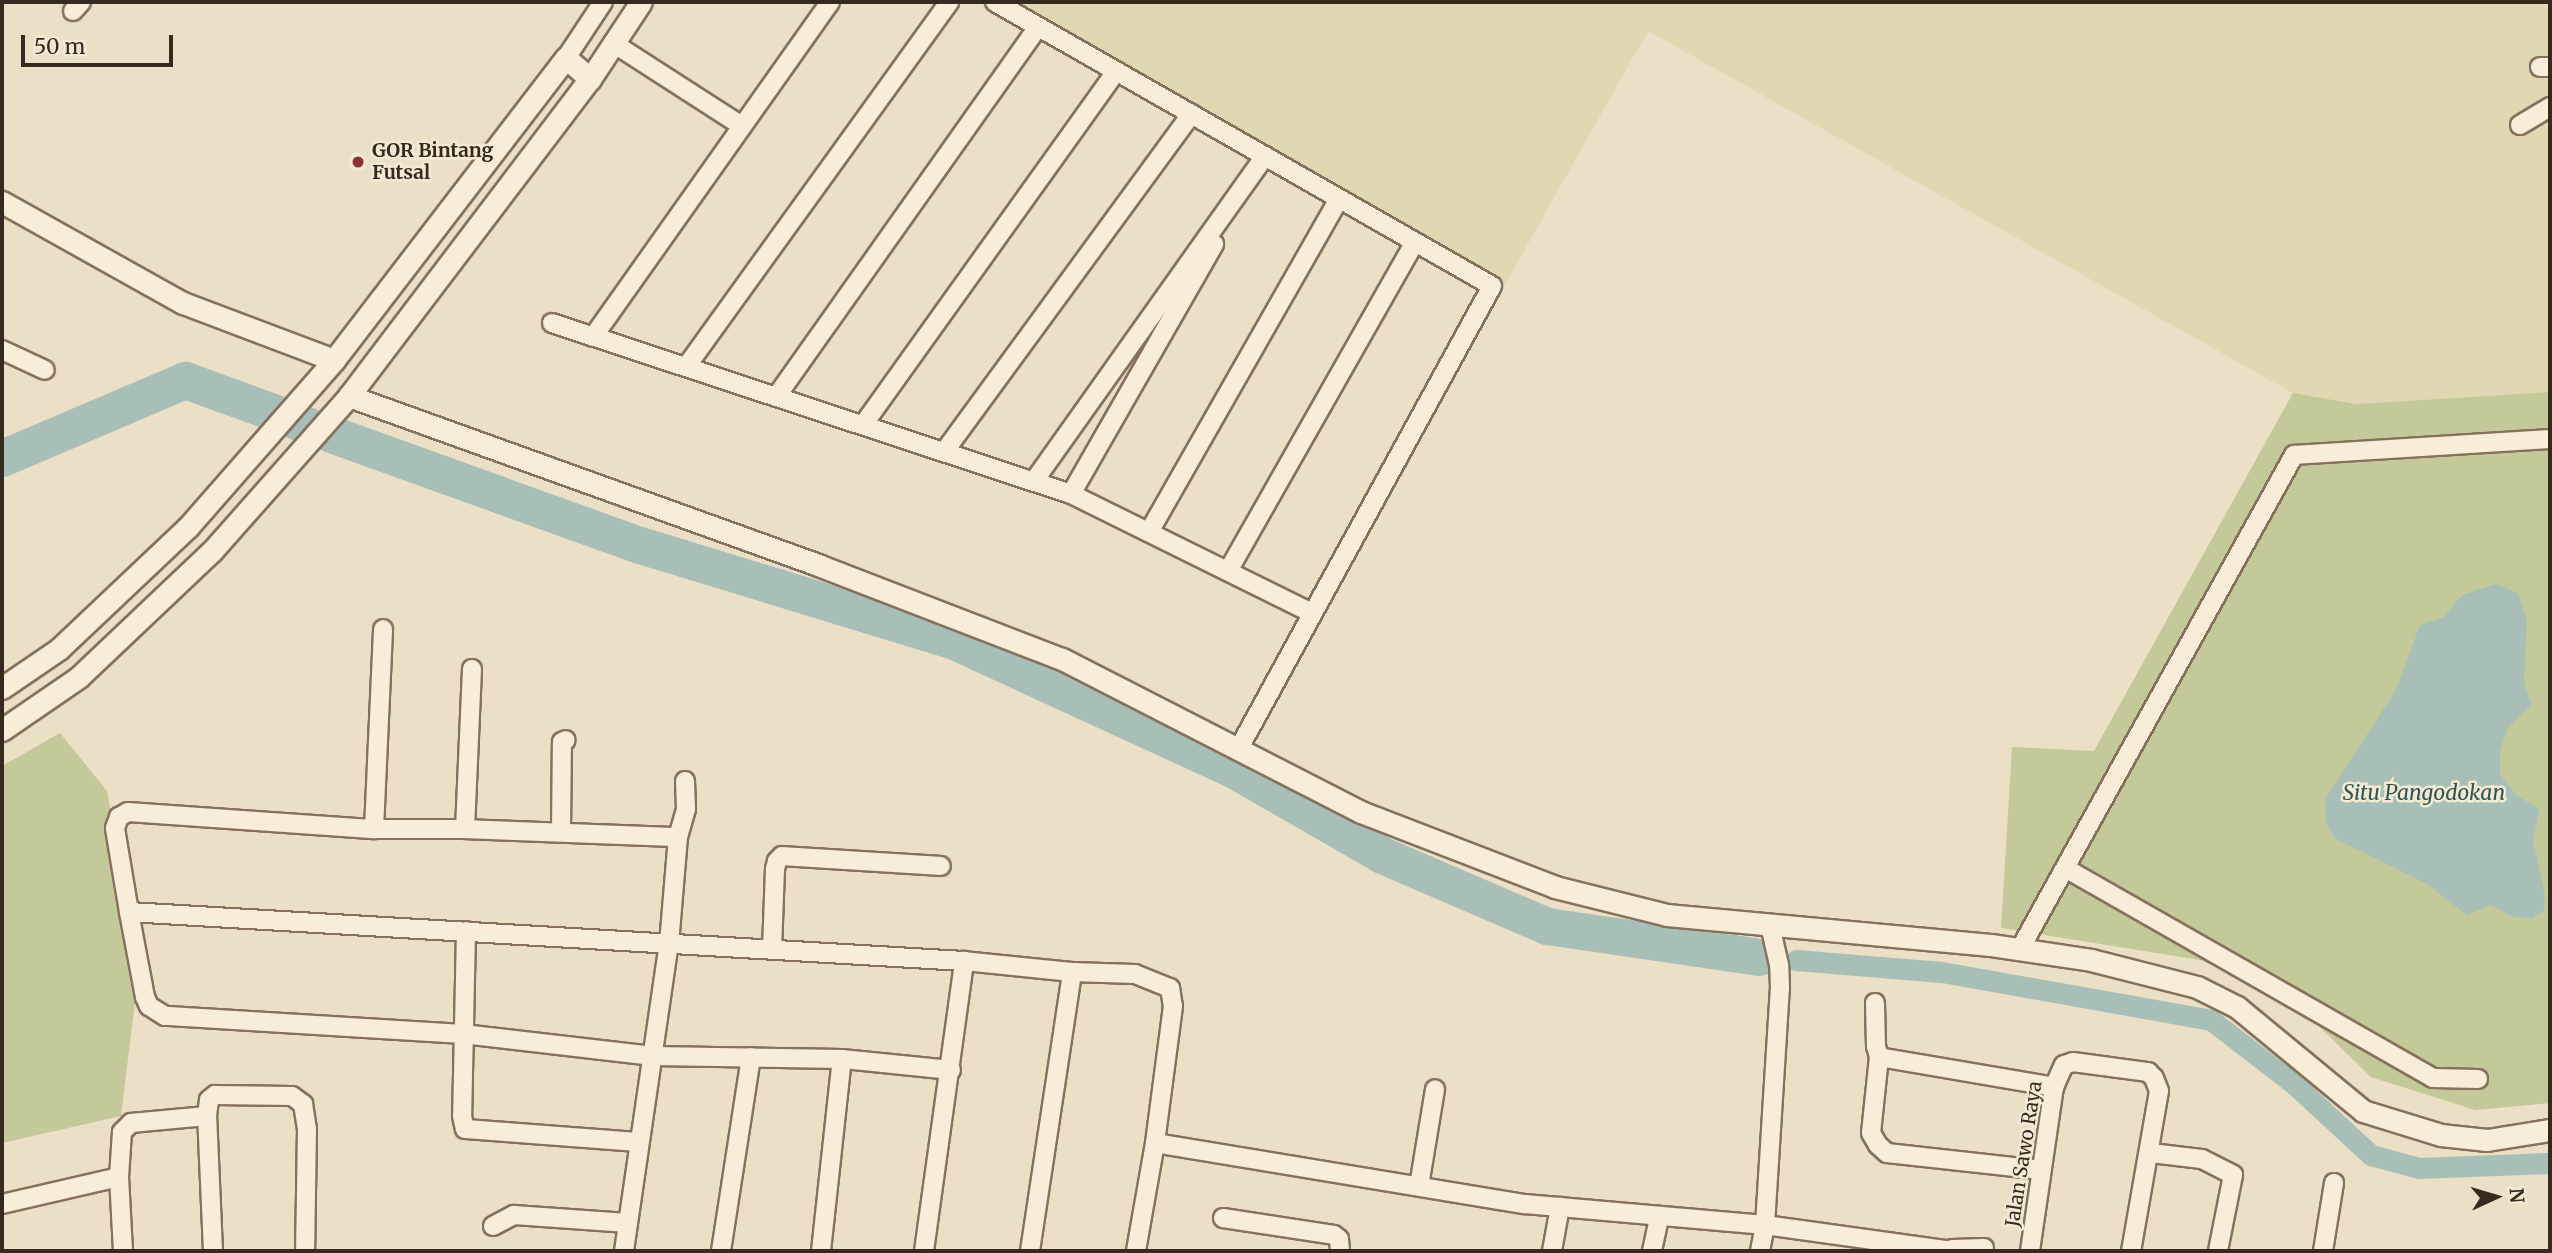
<!DOCTYPE html>
<html>
<head>
<meta charset="utf-8">
<style>
	body { margin:0 }
	#map { position:relative; width:2552px; height:1253px; overflow:hidden; background:#ebdfc5; font-family:Merriweather,serif }
	div>[style] { position:absolute }
	.farmland>* { inset:0; background:#e0d8b3 }
	.green>* { inset:0; background:#c4c99a }
	.water>* { inset:0; background:#a7bfb7 }
	.canal>* { height:21px; margin:-10.5px; padding:0 10.5px; transform-origin:10.5px; border-radius:10.5px; background:#a7bfb7 }
	.river>* { height:37px; margin:-18.5px; padding:0 18.5px; transform-origin:18.5px; border-radius:18.5px; background:#a7bfb7 }
	.roads { filter:drop-shadow(2px 0 #85715c) drop-shadow(-2px 0 #85715c) drop-shadow(0 2px #85715c) drop-shadow(0 -2px #85715c) }
	.minor>* { height:18px; margin:-9px; padding:0 9px; transform-origin:9px; border-radius:9px; background:#f7edd8 }
	.tertiary>* { height:21px; margin:-10.5px; padding:0 10.5px; transform-origin:10.5px; border-radius:10.5px; background:#f7edd8 }
	.dots>* { width:19px; height:19px; translate:-50% -50%; box-sizing:border-box; border:4px solid #f3ead4; border-radius:50% }
	span { translate:-50% -50%; white-space:nowrap; text-align:center; line-height:1.15; -webkit-text-stroke:5px #f3ead4; paint-order:stroke }
	.poi-label { font-size:19px; color:#362a1f; font-weight:700 }
	.left { translate:0 -50%; text-align:left }
	.street-label { font-size:19px; color:#362a1f }
	.water-label { font-size:21px; color:#305552; font-style:italic }
	.frame { position:absolute; inset:0; border:4px solid #362a1f; pointer-events:none }
	.north { position:absolute; left:2461px; top:1162px; width:70px; height:70px; -webkit-text-stroke:5px #f3ead4; paint-order:stroke; rotate:86deg; font-size:19px; font-weight:700; line-height:28px; text-align:center; color:#362a1f }
	.north::after { content:''; display:block; margin:auto; width:24px; height:32px; background:#362a1f; clip-path:polygon(50% 0,100% 100%,50% 72%,0 100%) }
	.scale { position:absolute; left:21px; top:35px; width:152px; height:32px; box-sizing:border-box; border:4px solid #362a1f; border-top:0; padding-left:9px; font-size:21px; line-height:24px; white-space:nowrap; color:#362a1f; -webkit-text-stroke:5px #f3ead4; paint-order:stroke }
</style>
</head>
<body>
<div id="map">
	<div class="farmland">
		<i style="clip-path:polygon(1018px 2px,2550px 2px,2550px 392px,2357px 404px,2293px 393px,1648px 31px,1503px 288px)"></i>
	</div>
	<div class="green">
		<i style="clip-path:polygon(2550px 392px,2550px 1103px,2475px 1110px,2371px 1077px,2288px 996px,2200px 960px,2001px 928px,2012px 747px,2094px 751px,2293px 393px,2357px 404px)"></i>
		<i style="clip-path:polygon(60px 733px,107px 791px,139px 969px,121px 1116px,2px 1143px,2px 766px)"></i>
	</div>
	<div class="water">
		<i style="clip-path:polygon(2496px 584px,2518px 593px,2527px 620px,2524px 683px,2532px 705px,2508px 728px,2500px 750px,2500px 774px,2516px 795px,2539px 809px,2533px 841px,2545px 894px,2544px 910px,2532px 919px,2511px 916px,2491px 905px,2467px 915px,2427px 884px,2334px 838px,2326px 822px,2325px 799px,2396px 690px,2420px 625px,2444px 617px,2462px 595px)"></i>
	</div>
	<div class="canal">
		<i style="left:1796px;top:960px;width:146px;rotate:4.7deg"></i>
		<i style="left:1942px;top:972px;width:273px;rotate:10.1deg"></i>
		<i style="left:2211px;top:1020px;width:105px;rotate:37.6deg"></i>
		<i style="left:2294px;top:1084px;width:105px;rotate:42.7deg"></i>
		<i style="left:2371px;top:1155px;width:50px;rotate:15.2deg"></i>
		<i style="left:2419px;top:1168px;width:131px;rotate:-2.2deg"></i>
	</div>
	<div class="river">
		<i style="left:296px;top:421px;width:12px;rotate:20deg"></i>
		<i style="left:331px;top:434px;width:328px;rotate:19.8deg"></i>
		<i style="left:640px;top:545px;width:328px;rotate:17deg"></i>
		<i style="left:954px;top:641px;width:311px;rotate:24.7deg"></i>
		<i style="left:1236px;top:771px;width:168px;rotate:29.9deg"></i>
		<i style="left:1382px;top:855px;width:180px;rotate:23.3deg"></i>
		<i style="left:1547px;top:926px;width:214px;rotate:8.3deg"></i>
		<i style="left:2px;top:458px;width:199px;rotate:-23.1deg"></i>
		<i style="left:185px;top:380px;width:94px;rotate:20deg"></i>
	</div>
	<div class="roads">
		<div class="minor">
			<i style="left:995px;top:2px;width:572px;rotate:29.74deg"></i>
			<i style="left:1492px;top:286px;width:529px;rotate:118.7deg"></i>
			<i style="left:73px;top:11px;width:12px;rotate:-48deg"></i>
			<i style="left:613px;top:43px;width:151px;rotate:32.8deg"></i>
			<i style="left:566px;top:58px;width:67px;rotate:-56.5deg"></i>
			<i style="left:2540px;top:67px;width:10px"></i>
			<i style="left:2520px;top:125px;width:35px;rotate:-31deg"></i>
			<i style="left:552px;top:323px;width:546px;rotate:18.24deg"></i>
			<i style="left:1071px;top:494px;width:269px;rotate:26.3deg"></i>
			<i style="left:593px;top:337px;width:410px;rotate:-54.7deg"></i>
			<i style="left:2px;top:350px;width:47px;rotate:24.9deg"></i>
			<i style="left:686px;top:367px;width:450px;rotate:-54.2deg"></i>
			<i style="left:776px;top:397px;width:453px;rotate:-54.7deg"></i>
			<i style="left:863px;top:425px;width:435px;rotate:-54.4deg"></i>
			<i style="left:944px;top:452px;width:419px;rotate:-53.8deg"></i>
			<i style="left:1034px;top:481px;width:399px;rotate:-54.6deg"></i>
			<i style="left:1071px;top:494px;width:288px;rotate:-60.2deg"></i>
			<i style="left:1149px;top:532px;width:383px;rotate:-60.3deg"></i>
			<i style="left:1228px;top:571px;width:378px;rotate:-60.4deg"></i>
			<i style="left:472px;top:669px;width:160px;rotate:92.5deg"></i>
			<i style="left:465px;top:829px;width:213px;rotate:2.2deg"></i>
			<i style="left:374px;top:829px;width:200px;rotate:-87.4deg"></i>
			<i style="left:561px;top:831px;width:89px;rotate:-89.4deg"></i>
			<i style="left:562px;top:742px;width:4px;rotate:-27deg"></i>
			<i style="left:2065px;top:868px;width:424px;rotate:29.7deg"></i>
			<i style="left:2433px;top:1078px;width:45px;rotate:1.3deg"></i>
			<i style="left:129px;top:912px;width:85px;rotate:-99.5deg"></i>
			<i style="left:115px;top:828px;width:12px;rotate:-70deg"></i>
			<i style="left:119px;top:817px;width:10px;rotate:-29deg"></i>
			<i style="left:128px;top:812px;width:247px;rotate:4deg"></i>
			<i style="left:374px;top:829px;width:91px"></i>
			<i style="left:466px;top:931px;width:185px;rotate:91.2deg"></i>
			<i style="left:462px;top:1116px;width:13px;rotate:77deg"></i>
			<i style="left:465px;top:1129px;width:174px;rotate:4.3deg"></i>
			<i style="left:2020px;top:949px;width:565px;rotate:-60.98deg"></i>
			<i style="left:2294px;top:455px;width:256px;rotate:-3.6deg"></i>
			<i style="left:772px;top:950px;width:81px;rotate:-87.9deg"></i>
			<i style="left:775px;top:869px;width:8px;rotate:-76deg"></i>
			<i style="left:777px;top:861px;width:7px;rotate:-45deg"></i>
			<i style="left:782px;top:856px;width:159px;rotate:3.6deg"></i>
			<i style="left:1875px;top:1003px;width:43px;rotate:88.7deg"></i>
			<i style="left:1876px;top:1046px;width:11px;rotate:75deg"></i>
			<i style="left:1879px;top:1057px;width:178px;rotate:9.7deg"></i>
			<i style="left:1879px;top:1057px;width:76px;rotate:96deg"></i>
			<i style="left:1871px;top:1133px;width:14px;rotate:60deg"></i>
			<i style="left:1878px;top:1145px;width:12px;rotate:42deg"></i>
			<i style="left:1887px;top:1153px;width:154px;rotate:6.3deg"></i>
			<i style="left:951px;top:1070px;width:110px;rotate:-174.2deg"></i>
			<i style="left:842px;top:1059px;width:189px;rotate:-179.1deg"></i>
			<i style="left:653px;top:1056px;width:191px;rotate:-173.4deg"></i>
			<i style="left:463px;top:1034px;width:299px;rotate:-176.5deg"></i>
			<i style="left:165px;top:1016px;width:19px;rotate:-148deg"></i>
			<i style="left:149px;top:1006px;width:10px;rotate:-114deg"></i>
			<i style="left:145px;top:997px;width:86px;rotate:-100.7deg"></i>
			<i style="left:129px;top:912px;width:836px;rotate:3.36deg"></i>
			<i style="left:964px;top:961px;width:109px;rotate:5.8deg"></i>
			<i style="left:1155px;top:1143px;width:375px;rotate:9.4deg"></i>
			<i style="left:1525px;top:1204px;width:241px;rotate:5deg"></i>
			<i style="left:1765px;top:1225px;width:189px;rotate:7.9deg"></i>
			<i style="left:2151px;top:1153px;width:51px;rotate:6.7deg"></i>
			<i style="left:2202px;top:1159px;width:35px;rotate:27deg"></i>
			<i style="left:2233px;top:1175px;width:77px;rotate:101.2deg"></i>
			<i style="left:1419px;top:1186px;width:98px;rotate:-80.6deg"></i>
			<i style="left:2px;top:1204px;width:120px;rotate:-13deg"></i>
			<i style="left:1223px;top:1218px;width:112px;rotate:8.7deg"></i>
			<i style="left:1334px;top:1235px;width:6px;rotate:39deg"></i>
			<i style="left:1339px;top:1239px;width:12px;rotate:85deg"></i>
			<i style="left:493px;top:1226px;width:24px;rotate:-28deg"></i>
			<i style="left:514px;top:1215px;width:114px;rotate:4deg"></i>
			<i style="left:1952px;top:1249px;width:32px;rotate:-2deg"></i>
			<i style="left:123px;top:1251px;width:74px;rotate:-93.1deg"></i>
			<i style="left:119px;top:1177px;width:45px;rotate:-86.2deg"></i>
			<i style="left:122px;top:1132px;width:13px;rotate:-45deg"></i>
			<i style="left:131px;top:1123px;width:76px;rotate:-5.3deg"></i>
			<i style="left:213px;top:1251px;width:135px;rotate:-92.5deg"></i>
			<i style="left:207px;top:1116px;width:16px;rotate:-83deg"></i>
			<i style="left:209px;top:1100px;width:8px;rotate:-40deg"></i>
			<i style="left:215px;top:1095px;width:77px;rotate:0.7deg"></i>
			<i style="left:292px;top:1096px;width:14px;rotate:36deg"></i>
			<i style="left:303px;top:1104px;width:25px;rotate:81deg"></i>
			<i style="left:307px;top:1129px;width:122px;rotate:90.9deg"></i>
			<i style="left:624px;top:1251px;width:310px;rotate:-81.7deg"></i>
			<i style="left:669px;top:944px;width:107px;rotate:-85.2deg"></i>
			<i style="left:678px;top:837px;width:29px;rotate:-74deg"></i>
			<i style="left:686px;top:809px;width:28px;rotate:-92deg"></i>
			<i style="left:721px;top:1251px;width:196px;rotate:-81.2deg"></i>
			<i style="left:821px;top:1251px;width:193px;rotate:-83.8deg"></i>
			<i style="left:924px;top:1251px;width:293px;rotate:-82.1deg"></i>
			<i style="left:1030px;top:1251px;width:282px;rotate:-81.4deg"></i>
			<i style="left:1072px;top:972px;width:63px;rotate:1.8deg"></i>
			<i style="left:1135px;top:974px;width:38px;rotate:22deg"></i>
			<i style="left:1170px;top:988px;width:18px;rotate:81deg"></i>
			<i style="left:1173px;top:1006px;width:138px;rotate:97.5deg"></i>
			<i style="left:1155px;top:1143px;width:110px;rotate:100deg"></i>
			<i style="left:1552px;top:1251px;width:45px;rotate:-79.7deg"></i>
			<i style="left:1652px;top:1251px;width:35px;rotate:-78deg"></i>
			<i style="left:1760px;top:1251px;width:26px;rotate:-79deg"></i>
			<i style="left:1765px;top:1225px;width:237px;rotate:-86.4deg"></i>
			<i style="left:1780px;top:988px;width:23px;rotate:-92deg"></i>
			<i style="left:1779px;top:965px;width:41px;rotate:-102.7deg"></i>
			<i style="left:2030px;top:1251px;width:166px;rotate:-81.7deg"></i>
			<i style="left:2054px;top:1087px;width:24px;rotate:-66deg"></i>
			<i style="left:2064px;top:1065px;width:9px;rotate:-18deg"></i>
			<i style="left:2073px;top:1062px;width:76px;rotate:7.6deg"></i>
			<i style="left:2148px;top:1072px;width:8px;rotate:45deg"></i>
			<i style="left:2154px;top:1078px;width:14px;rotate:69deg"></i>
			<i style="left:2159px;top:1091px;width:162px;rotate:99.9deg"></i>
			<i style="left:2323px;top:1251px;width:69px;rotate:-80.8deg"></i>
		</div>
		<div class="tertiary">
			<i style="left:2px;top:202px;width:207px;rotate:29.2deg"></i>
			<i style="left:183px;top:303px;width:161px;rotate:20.7deg"></i>
			<i style="left:349px;top:396px;width:499px;rotate:19.8deg"></i>
			<i style="left:818px;top:565px;width:261px;rotate:21.1deg"></i>
			<i style="left:1062px;top:659px;width:336px;rotate:27.1deg"></i>
			<i style="left:1361px;top:812px;width:208px;rotate:21.1deg"></i>
			<i style="left:1555px;top:887px;width:115px;rotate:14deg"></i>
			<i style="left:1667px;top:915px;width:325px;rotate:5.3deg"></i>
			<i style="left:1991px;top:945px;width:101px;rotate:8.5deg"></i>
			<i style="left:2091px;top:960px;width:109px;rotate:14.3deg"></i>
			<i style="left:2197px;top:987px;width:45px;rotate:26.6deg"></i>
			<i style="left:2237px;top:1007px;width:163px;rotate:39.5deg"></i>
			<i style="left:2363px;top:1111px;width:82px;rotate:17.1deg"></i>
			<i style="left:2441px;top:1135px;width:46px;rotate:6.2deg"></i>
			<i style="left:2487px;top:1140px;width:64px;rotate:-9deg"></i>
			<i style="left:2px;top:688px;width:69px;rotate:-34.4deg"></i>
			<i style="left:59px;top:649px;width:178px;rotate:-43.4deg"></i>
			<i style="left:188px;top:527px;width:222px;rotate:-48.8deg"></i>
			<i style="left:334px;top:360px;width:381px;rotate:-52.5deg"></i>
			<i style="left:566px;top:58px;width:32px;rotate:41deg"></i>
			<i style="left:2px;top:730px;width:93px;rotate:-34.5deg"></i>
			<i style="left:79px;top:677px;width:183px;rotate:-43.5deg"></i>
			<i style="left:212px;top:551px;width:207px;rotate:-48.5deg"></i>
			<i style="left:349px;top:396px;width:398px;rotate:-52.8deg"></i>
			<i style="left:590px;top:79px;width:92px;rotate:-56.5deg"></i>
		</div>
	</div>
	<div class="dots">
		<i style="left:358px;top:162px;background:#903033"></i>
	</div>
	<div class="poi-label">
		<span class="left" style="left:372px;top:162px">GOR Bintang<br>Futsal</span>
	</div>
	<div class="street-label">
		<span style="left:2024px;top:1154px;rotate:-81deg">Jalan Sawo Raya</span>
	</div>
	<div class="water-label">
		<span style="left:2424px;top:793px">Situ Pangodokan</span>
	</div>
	<div class="frame"></div>
	<div class="north">N</div>
	<div class="scale">50 m</div>
</div>
</body>
</html>
